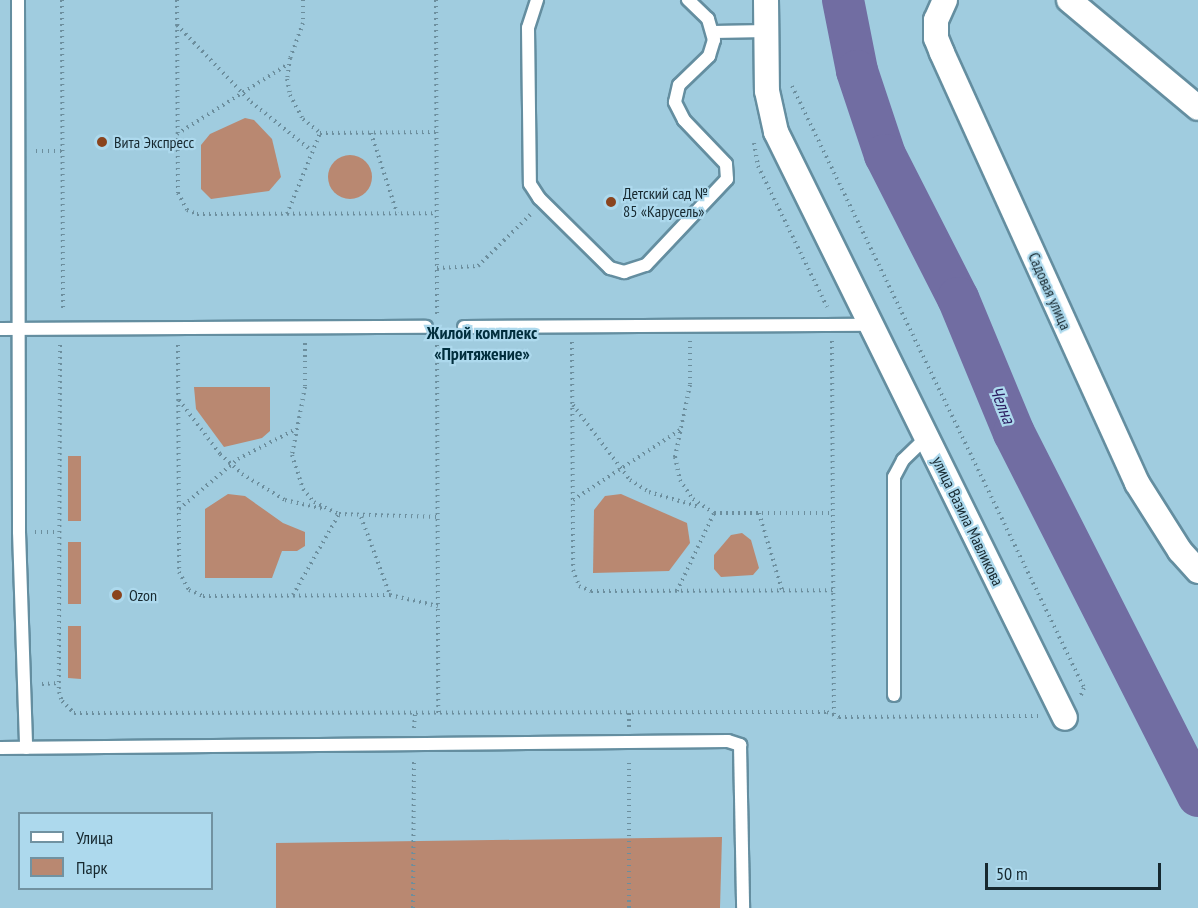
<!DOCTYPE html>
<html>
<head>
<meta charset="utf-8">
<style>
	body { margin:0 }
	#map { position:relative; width:1198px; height:908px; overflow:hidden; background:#a0ccdf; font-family:"PT Sans Narrow",sans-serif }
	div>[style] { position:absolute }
	.green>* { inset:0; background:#b98871 }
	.round { border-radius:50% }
	.river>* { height:42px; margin:-21px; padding:0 21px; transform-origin:21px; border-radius:21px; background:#716da2 }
	.path>* { height:4px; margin-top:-2px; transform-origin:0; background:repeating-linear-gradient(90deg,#6c8e9d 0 1.5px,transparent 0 6px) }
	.roads { filter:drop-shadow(2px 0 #648ea0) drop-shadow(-2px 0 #648ea0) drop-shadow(0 2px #648ea0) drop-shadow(0 -2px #648ea0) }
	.service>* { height:12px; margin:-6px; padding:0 6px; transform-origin:6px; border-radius:6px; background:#fff }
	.minor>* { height:24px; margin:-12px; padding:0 12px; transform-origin:12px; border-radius:12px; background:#fff }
	.dots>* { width:16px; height:16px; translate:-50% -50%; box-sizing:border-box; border:3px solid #add9ed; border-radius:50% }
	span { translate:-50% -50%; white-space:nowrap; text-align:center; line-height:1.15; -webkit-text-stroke:4.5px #add9ed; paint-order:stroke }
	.poi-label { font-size:16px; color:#16282f }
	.left { translate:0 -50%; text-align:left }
	.street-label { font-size:16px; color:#16282f }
	.neighbourhood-label { font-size:18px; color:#012e3d; font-weight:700 }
	.water-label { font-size:18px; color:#2b1d60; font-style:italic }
	.legend { position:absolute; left:18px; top:812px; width:195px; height:78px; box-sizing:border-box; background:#add9ed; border:2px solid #7192a1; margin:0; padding:8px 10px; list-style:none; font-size:18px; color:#16282f }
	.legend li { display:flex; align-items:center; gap:12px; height:30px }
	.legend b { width:30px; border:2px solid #7192a1 }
	.scale { position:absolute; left:985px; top:863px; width:176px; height:27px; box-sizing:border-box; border:3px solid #16282f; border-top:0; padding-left:8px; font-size:18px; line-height:21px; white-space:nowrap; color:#16282f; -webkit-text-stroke:4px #add9ed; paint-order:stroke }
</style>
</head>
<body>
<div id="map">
	<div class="green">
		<i style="clip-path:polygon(245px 118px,254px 120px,272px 139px,281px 177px,269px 191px,211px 199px,201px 189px,201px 145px,210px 134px)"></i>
		<i class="round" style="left:328px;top:155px;width:44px;height:44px"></i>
		<i style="clip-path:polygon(194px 387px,270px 387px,270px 431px,262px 438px,224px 447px,196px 409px)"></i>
		<i style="clip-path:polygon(68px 456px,81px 456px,81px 521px,68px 521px)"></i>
		<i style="clip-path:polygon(228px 494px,245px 496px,283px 523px,305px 532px,305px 546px,297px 551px,282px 551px,272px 578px,205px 578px,205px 509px)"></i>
		<i style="clip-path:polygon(621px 494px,687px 523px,690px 543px,669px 571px,593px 573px,594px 510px,605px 496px)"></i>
		<i style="clip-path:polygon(742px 533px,751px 540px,759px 568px,753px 575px,721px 577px,714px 569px,714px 555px,731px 535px)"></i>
		<i style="clip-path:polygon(68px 542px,81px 542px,81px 604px,68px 604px)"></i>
		<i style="clip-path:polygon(68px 626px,81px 626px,81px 679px,68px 678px)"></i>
		<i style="clip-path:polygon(722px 837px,720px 908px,276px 908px,276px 843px)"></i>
	</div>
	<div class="river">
		<i style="left:843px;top:0;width:72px;rotate:78.8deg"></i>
		<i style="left:857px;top:71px;width:89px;rotate:71.6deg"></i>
		<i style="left:885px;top:155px;width:161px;rotate:63deg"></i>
		<i style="left:958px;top:298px;width:146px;rotate:67.5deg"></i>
		<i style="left:1014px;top:433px;width:407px;rotate:63.1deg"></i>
	</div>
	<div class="path">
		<i style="left:62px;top:0;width:311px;rotate:89.8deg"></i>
		<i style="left:177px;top:0;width:193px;rotate:89.7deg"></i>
		<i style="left:178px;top:193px;width:19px;rotate:62deg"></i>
		<i style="left:187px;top:210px;width:11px;rotate:22deg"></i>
		<i style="left:197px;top:214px;width:240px;rotate:-0.2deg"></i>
		<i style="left:303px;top:0;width:23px;rotate:90deg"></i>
		<i style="left:303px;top:23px;width:37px;rotate:110deg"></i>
		<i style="left:290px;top:58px;width:21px;rotate:98deg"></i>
		<i style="left:287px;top:79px;width:16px;rotate:79deg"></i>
		<i style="left:290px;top:95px;width:27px;rotate:62deg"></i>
		<i style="left:303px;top:119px;width:22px;rotate:39deg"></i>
		<i style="left:320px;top:133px;width:117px;rotate:-0.5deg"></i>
		<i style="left:436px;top:0;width:314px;rotate:89.8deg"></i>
		<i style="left:177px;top:25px;width:107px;rotate:46.1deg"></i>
		<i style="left:251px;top:102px;width:78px;rotate:38.8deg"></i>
		<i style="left:792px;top:86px;width:669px;rotate:64.12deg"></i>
		<i style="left:1084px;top:688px;width:10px;rotate:114deg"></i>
		<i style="left:371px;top:133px;width:84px;rotate:72deg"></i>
		<i style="left:177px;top:134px;width:131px;rotate:-32.2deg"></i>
		<i style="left:754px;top:143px;width:23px;rotate:80deg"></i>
		<i style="left:758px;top:166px;width:157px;rotate:63.9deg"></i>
		<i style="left:36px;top:151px;width:26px"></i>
		<i style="left:287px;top:214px;width:87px;rotate:-67.8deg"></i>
		<i style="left:437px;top:268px;width:41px;rotate:-2.8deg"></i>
		<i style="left:478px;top:266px;width:76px;rotate:-44.5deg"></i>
		<i style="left:437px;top:339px;width:375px;rotate:89.8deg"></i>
		<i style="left:690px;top:341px;width:44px;rotate:90deg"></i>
		<i style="left:690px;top:385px;width:74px;rotate:101.8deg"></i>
		<i style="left:675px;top:457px;width:24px;rotate:78deg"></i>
		<i style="left:680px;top:480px;width:23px;rotate:56deg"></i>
		<i style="left:693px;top:499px;width:25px;rotate:34deg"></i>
		<i style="left:714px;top:513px;width:119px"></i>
		<i style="left:832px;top:341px;width:374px;rotate:89.7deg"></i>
		<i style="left:572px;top:342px;width:228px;rotate:89.7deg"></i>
		<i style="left:573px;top:570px;width:17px;rotate:69deg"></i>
		<i style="left:579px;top:586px;width:13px;rotate:23deg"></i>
		<i style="left:591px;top:591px;width:242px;rotate:-0.2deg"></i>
		<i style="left:305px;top:343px;width:44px;rotate:90deg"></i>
		<i style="left:305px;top:387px;width:69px;rotate:100.8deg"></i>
		<i style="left:292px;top:455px;width:36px;rotate:72deg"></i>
		<i style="left:303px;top:489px;width:17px;rotate:50deg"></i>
		<i style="left:314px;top:502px;width:28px;rotate:26deg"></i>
		<i style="left:339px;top:514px;width:99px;rotate:1.7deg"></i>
		<i style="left:60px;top:345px;width:347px;rotate:90.2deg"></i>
		<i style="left:59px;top:692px;width:9px;rotate:72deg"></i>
		<i style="left:62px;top:701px;width:17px;rotate:45deg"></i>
		<i style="left:74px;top:713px;width:753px;rotate:-0.08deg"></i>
		<i style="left:827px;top:712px;width:13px;rotate:23deg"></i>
		<i style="left:839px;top:717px;width:199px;rotate:-0.3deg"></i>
		<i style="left:178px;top:345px;width:227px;rotate:89.7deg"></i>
		<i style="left:179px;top:572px;width:21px;rotate:61deg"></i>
		<i style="left:189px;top:590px;width:15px;rotate:23deg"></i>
		<i style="left:203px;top:596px;width:187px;rotate:-0.3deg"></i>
		<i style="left:390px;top:595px;width:49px;rotate:12.9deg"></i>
		<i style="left:179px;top:400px;width:68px;rotate:52.8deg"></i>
		<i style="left:220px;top:454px;width:30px;rotate:42deg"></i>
		<i style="left:242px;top:474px;width:50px;rotate:31.2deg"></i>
		<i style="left:285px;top:500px;width:39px;rotate:13deg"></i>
		<i style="left:573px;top:405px;width:94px;rotate:52.8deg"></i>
		<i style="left:630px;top:480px;width:22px;rotate:32deg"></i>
		<i style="left:649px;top:492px;width:53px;rotate:16.4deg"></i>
		<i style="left:573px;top:500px;width:128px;rotate:-33.2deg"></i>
		<i style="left:179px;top:509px;width:77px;rotate:-40.3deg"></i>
		<i style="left:238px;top:459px;width:65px;rotate:-27.3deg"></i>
		<i style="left:759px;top:513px;width:80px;rotate:73.4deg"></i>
		<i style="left:361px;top:517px;width:83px;rotate:69.6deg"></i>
		<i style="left:35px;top:532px;width:23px"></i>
		<i style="left:677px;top:591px;width:86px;rotate:-64.6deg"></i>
		<i style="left:293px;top:595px;width:93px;rotate:-60.4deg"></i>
		<i style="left:42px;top:684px;width:17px;rotate:-3deg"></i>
		<i style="left:629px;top:727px;width:14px;rotate:-90deg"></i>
		<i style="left:414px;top:728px;width:14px;rotate:-86deg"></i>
		<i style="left:413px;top:908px;width:148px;rotate:-89.6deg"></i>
		<i style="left:629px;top:908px;width:149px;rotate:-90deg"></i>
	</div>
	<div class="roads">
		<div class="service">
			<i style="left:18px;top:0;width:532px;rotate:89.89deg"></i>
			<i style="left:19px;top:532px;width:216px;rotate:88.1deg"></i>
			<i style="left:537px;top:0;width:29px;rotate:108deg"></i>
			<i style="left:528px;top:28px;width:156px;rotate:89.3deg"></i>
			<i style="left:530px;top:184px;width:17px;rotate:57deg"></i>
			<i style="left:539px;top:198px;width:100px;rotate:44.6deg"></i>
			<i style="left:610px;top:268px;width:15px;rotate:16deg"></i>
			<i style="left:624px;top:272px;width:23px;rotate:-18deg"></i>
			<i style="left:646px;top:265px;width:118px;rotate:-46.7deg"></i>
			<i style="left:727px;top:179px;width:15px;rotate:-94deg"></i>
			<i style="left:726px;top:164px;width:61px;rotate:-133.7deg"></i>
			<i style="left:684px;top:120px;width:20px;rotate:-117deg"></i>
			<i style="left:675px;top:102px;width:17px;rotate:-77deg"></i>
			<i style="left:679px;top:85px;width:42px;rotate:-44deg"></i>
			<i style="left:709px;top:56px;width:17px;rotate:-73deg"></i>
			<i style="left:714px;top:40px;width:22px;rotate:-106deg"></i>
			<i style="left:708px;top:19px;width:28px;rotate:-136deg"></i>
			<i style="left:713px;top:32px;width:54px;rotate:-1.1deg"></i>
			<i style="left:464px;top:327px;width:406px;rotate:-0.3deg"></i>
			<i style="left:0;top:329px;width:426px;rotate:-0.3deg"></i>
			<i style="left:894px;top:695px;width:218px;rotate:-90deg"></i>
			<i style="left:894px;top:477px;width:19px;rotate:-62deg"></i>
			<i style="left:903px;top:460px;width:32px;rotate:-44deg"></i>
			<i style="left:0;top:748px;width:728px;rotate:-0.55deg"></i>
			<i style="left:728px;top:741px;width:13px;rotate:18deg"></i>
			<i style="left:740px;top:745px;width:163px;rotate:88.9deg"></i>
		</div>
		<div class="minor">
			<i style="left:766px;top:0;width:91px;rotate:89.4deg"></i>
			<i style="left:767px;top:91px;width:42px;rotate:77.6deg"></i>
			<i style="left:776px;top:132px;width:653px;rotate:63.75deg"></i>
			<i style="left:945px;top:0;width:22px;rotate:114deg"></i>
			<i style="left:936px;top:20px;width:18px;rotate:90deg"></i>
			<i style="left:936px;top:38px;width:16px;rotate:68deg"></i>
			<i style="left:942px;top:53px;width:472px;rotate:65.6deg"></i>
			<i style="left:1137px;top:483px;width:80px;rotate:57.7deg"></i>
			<i style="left:1180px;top:551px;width:27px;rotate:48deg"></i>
			<i style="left:1069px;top:0;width:168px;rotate:39.9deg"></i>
		</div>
	</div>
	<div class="dots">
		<i style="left:102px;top:142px;background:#8a441e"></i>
		<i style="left:611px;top:202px;background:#8a441e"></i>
		<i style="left:117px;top:595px;background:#8a441e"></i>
	</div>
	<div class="poi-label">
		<span class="left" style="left:114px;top:142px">Вита Экспресс</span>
		<span class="left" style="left:623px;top:202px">Детский сад №<br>85 «Карусель»</span>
		<span class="left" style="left:129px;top:595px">Ozon</span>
	</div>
	<div class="street-label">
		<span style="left:1050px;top:291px;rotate:66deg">Садовая улица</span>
		<span style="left:968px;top:521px;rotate:64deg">улица Вазила Мавликова</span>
	</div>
	<div class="neighbourhood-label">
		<span style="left:482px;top:344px">Жилой комплекс<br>«Притяжение»</span>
	</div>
	<div class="water-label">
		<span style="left:1002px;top:405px;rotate:68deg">Челна</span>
	</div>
	<ul class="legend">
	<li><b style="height:8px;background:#fff"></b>Улица</li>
	<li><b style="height:16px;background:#b98871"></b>Парк</li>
	</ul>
	<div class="scale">50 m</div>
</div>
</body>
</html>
